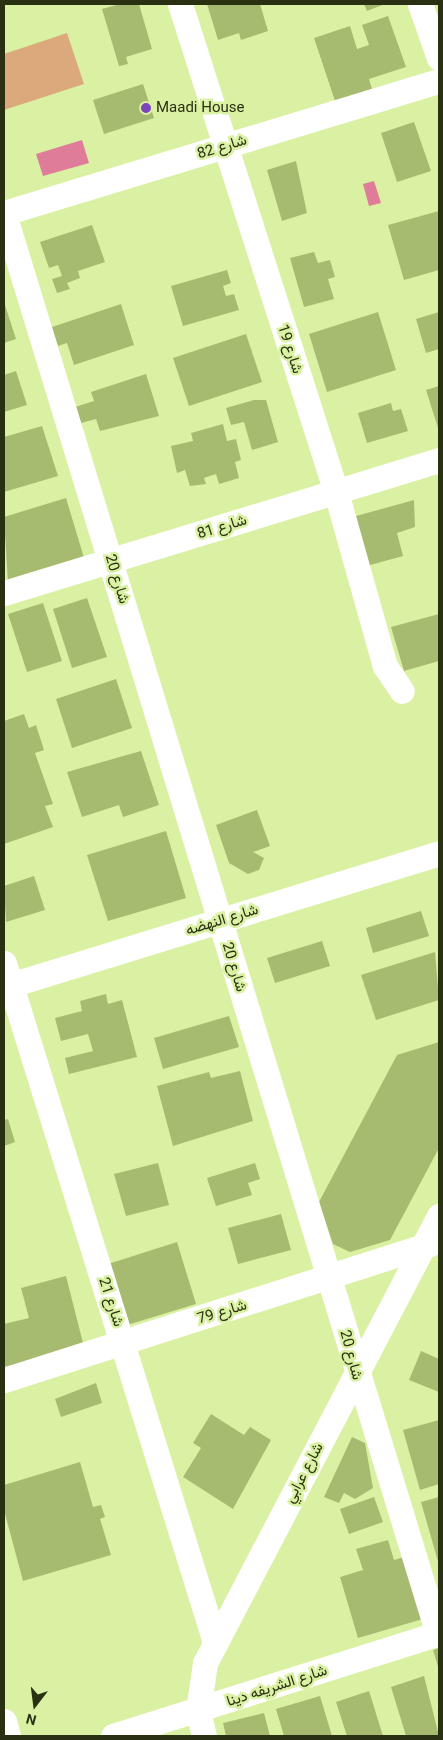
<!DOCTYPE html>
<html>
<head>
<meta charset="utf-8">
<style>
	body { margin:0 }
	#map { position:relative; width:443px; height:1740px; overflow:hidden; background:#daf1a3; font-family:Roboto,Vazirmatn,sans-serif }
	div>[style] { position:absolute }
	.green>* { inset:0; background:#dca97c }
	.water>* { inset:0; background:#df7c9a }
	.building>* { inset:0; background:#a6bb6f }
	.minor>* { height:25px; margin:-12.5px; padding:0 12.5px; transform-origin:12.5px; border-radius:12.5px; background:#fff }
	.dots>* { width:14px; height:14px; translate:-50% -50%; box-sizing:border-box; border:2px solid #daf1a3; border-radius:50% }
	span { translate:-50% -50%; white-space:nowrap; text-align:center; line-height:1.15; -webkit-text-stroke:5px #daf1a3; paint-order:stroke }
	.poi-label { font-size:15px; color:#293112 }
	.left { translate:0 -50%; text-align:left }
	.street-label { font-size:15px; color:#293112 }
	.frame { position:absolute; inset:0; border:5px solid #293112; pointer-events:none }
	.north { position:absolute; left:10px; top:1680px; width:50px; height:50px; -webkit-text-stroke:4px #daf1a3; paint-order:stroke; rotate:195deg; font-size:14px; font-weight:700; line-height:20px; text-align:center; color:#293112 }
	.north::after { content:''; display:block; margin:auto; width:18px; height:22px; background:#293112; clip-path:polygon(50% 0,100% 100%,50% 72%,0 100%) }
</style>
</head>
<body>
<div id="map">
	<div class="green">
		<i style="clip-path:polygon(67px 33px,84px 84px,4px 110px,4px 54px)"></i>
	</div>
	<div class="water">
		<i style="clip-path:polygon(82px 140px,89px 163px,43px 176px,36px 154px)"></i>
		<i style="clip-path:polygon(374px 181px,381px 203px,369px 206px,363px 184px)"></i>
	</div>
	<div class="building">
		<i style="clip-path:polygon(120px 4px,139px 4px,152px 49px,126px 57px,128px 64px,119px 66px,102px 9px)"></i>
		<i style="clip-path:polygon(207px 4px,260px 4px,268px 31px,241px 40px,239px 33px,218px 40px)"></i>
		<i style="clip-path:polygon(364px 4px,385px 4px,367px 11px)"></i>
		<i style="clip-path:polygon(388px 16px,406px 67px,369px 79px,372px 89px,335px 101px,314px 38px,350px 26px,357px 49px,369px 45px,362px 25px)"></i>
		<i style="clip-path:polygon(143px 84px,154px 118px,104px 134px,93px 100px)"></i>
		<i style="clip-path:polygon(414px 122px,431px 171px,397px 182px,381px 133px)"></i>
		<i style="clip-path:polygon(296px 161px,307px 213px,282px 221px,267px 170px)"></i>
		<i style="clip-path:polygon(439px 211px,439px 270px,404px 280px,388px 225px)"></i>
		<i style="clip-path:polygon(92px 225px,105px 262px,78px 271px,80px 278px,67px 283px,70px 289px,57px 293px,52px 279px,62px 276px,58px 265px,49px 268px,40px 242px)"></i>
		<i style="clip-path:polygon(314px 252px,318px 263px,330px 260px,335px 277px,328px 279px,334px 299px,304px 307px,290px 258px)"></i>
		<i style="clip-path:polygon(227px 270px,231px 283px,223px 286px,226px 296px,234px 294px,239px 310px,183px 326px,171px 286px)"></i>
		<i style="clip-path:polygon(4px 302px,16px 339px,4px 343px)"></i>
		<i style="clip-path:polygon(121px 304px,134px 345px,74px 365px,67px 343px,58px 346px,52px 327px)"></i>
		<i style="clip-path:polygon(378px 312px,396px 370px,327px 392px,309px 334px)"></i>
		<i style="clip-path:polygon(439px 312px,439px 349px,426px 353px,416px 319px)"></i>
		<i style="clip-path:polygon(246px 334px,262px 382px,189px 406px,173px 358px)"></i>
		<i style="clip-path:polygon(16px 371px,27px 405px,4px 412px,4px 375px)"></i>
		<i style="clip-path:polygon(146px 374px,159px 416px,100px 431px,96px 419px,81px 423px,75px 407px,94px 401px,91px 392px)"></i>
		<i style="clip-path:polygon(439px 386px,439px 431px,426px 390px)"></i>
		<i style="clip-path:polygon(254px 400px,266px 400px,278px 442px,252px 450px,244px 422px,231px 425px,226px 408px)"></i>
		<i style="clip-path:polygon(391px 403px,393px 411px,401px 409px,408px 431px,367px 443px,358px 413px)"></i>
		<i style="clip-path:polygon(223px 424px,227px 441px,236px 439px,241px 460px,235px 462px,239px 478px,219px 484px,216px 474px,204px 478px,206px 484px,190px 486px,185px 470px,177px 473px,171px 446px,193px 441px,191px 433px)"></i>
		<i style="clip-path:polygon(42px 426px,58px 476px,4px 492px,4px 437px)"></i>
		<i style="clip-path:polygon(66px 498px,85px 561px,8px 584px,4px 517px)"></i>
		<i style="clip-path:polygon(414px 500px,415px 527px,397px 533px,403px 556px,363px 567px,349px 518px)"></i>
		<i style="clip-path:polygon(87px 598px,107px 657px,72px 668px,53px 609px)"></i>
		<i style="clip-path:polygon(43px 603px,62px 661px,27px 672px,8px 614px)"></i>
		<i style="clip-path:polygon(439px 614px,439px 661px,404px 671px,391px 627px)"></i>
		<i style="clip-path:polygon(116px 679px,132px 728px,72px 748px,56px 699px)"></i>
		<i style="clip-path:polygon(24px 714px,29px 728px,36px 725px,44px 750px,35px 753px,53px 804px,45px 806px,53px 827px,4px 844px,4px 721px)"></i>
		<i style="clip-path:polygon(141px 751px,159px 805px,123px 817px,119px 805px,82px 817px,67px 772px)"></i>
		<i style="clip-path:polygon(257px 810px,270px 846px,253px 852px,264px 858px,259px 870px,248px 874px,229px 863px,216px 825px)"></i>
		<i style="clip-path:polygon(166px 831px,186px 898px,108px 921px,87px 855px)"></i>
		<i style="clip-path:polygon(34px 876px,45px 910px,6px 922px,4px 886px)"></i>
		<i style="clip-path:polygon(421px 911px,429px 936px,373px 953px,366px 928px)"></i>
		<i style="clip-path:polygon(322px 941px,330px 966px,275px 983px,267px 958px)"></i>
		<i style="clip-path:polygon(435px 952px,439px 1000px,376px 1020px,361px 975px)"></i>
		<i style="clip-path:polygon(106px 994px,108px 1004px,122px 1000px,137px 1057px,69px 1074px,65px 1058px,93px 1051px,88px 1034px,61px 1041px,55px 1018px,82px 1011px,80px 1001px)"></i>
		<i style="clip-path:polygon(229px 1016px,239px 1047px,163px 1069px,154px 1038px)"></i>
		<i style="clip-path:polygon(439px 1042px,439px 1148px,390px 1240px,350px 1252px,333px 1244px,319px 1202px,397px 1055px)"></i>
		<i style="clip-path:polygon(240px 1071px,253px 1121px,173px 1146px,157px 1086px,209px 1072px,211px 1078px)"></i>
		<i style="clip-path:polygon(8px 1119px,15px 1142px,4px 1146px,4px 1120px)"></i>
		<i style="clip-path:polygon(158px 1163px,169px 1205px,126px 1216px,114px 1174px)"></i>
		<i style="clip-path:polygon(255px 1163px,260px 1179px,248px 1183px,252px 1195px,216px 1206px,207px 1178px)"></i>
		<i style="clip-path:polygon(281px 1214px,291px 1250px,238px 1264px,228px 1228px)"></i>
		<i style="clip-path:polygon(177px 1242px,196px 1304px,124px 1326px,105px 1265px)"></i>
		<i style="clip-path:polygon(66px 1276px,84px 1347px,4px 1367px,4px 1324px,29px 1318px,21px 1288px)"></i>
		<i style="clip-path:polygon(421px 1351px,439px 1359px,439px 1392px,409px 1380px)"></i>
		<i style="clip-path:polygon(96px 1383px,102px 1403px,61px 1417px,55px 1399px)"></i>
		<i style="clip-path:polygon(211px 1414px,244px 1435px,250px 1427px,271px 1440px,233px 1509px,183px 1477px,201px 1448px,193px 1443px)"></i>
		<i style="clip-path:polygon(439px 1420px,439px 1484px,420px 1490px,403px 1430px)"></i>
		<i style="clip-path:polygon(352px 1437px,365px 1443px,373px 1488px,355px 1499px,344px 1493px,339px 1503px,324px 1497px)"></i>
		<i style="clip-path:polygon(80px 1462px,93px 1507px,101px 1505px,105px 1517px,100px 1519px,111px 1555px,23px 1581px,4px 1510px,4px 1485px)"></i>
		<i style="clip-path:polygon(374px 1497px,383px 1522px,349px 1534px,340px 1509px)"></i>
		<i style="clip-path:polygon(439px 1497px,439px 1565px,421px 1502px)"></i>
		<i style="clip-path:polygon(388px 1540px,394px 1560px,404px 1557px,423px 1619px,358px 1638px,340px 1577px,363px 1570px,356px 1549px)"></i>
		<i style="clip-path:polygon(439px 1648px,439px 1670px,433px 1650px)"></i>
		<i style="clip-path:polygon(424px 1676px,439px 1736px,406px 1736px,391px 1687px)"></i>
		<i style="clip-path:polygon(369px 1691px,383px 1736px,347px 1736px,336px 1702px)"></i>
		<i style="clip-path:polygon(320px 1696px,332px 1736px,284px 1736px,276px 1709px)"></i>
		<i style="clip-path:polygon(264px 1713px,270px 1736px,226px 1736px,223px 1723px)"></i>
	</div>
	<div class="minor">
		<i style="left:180px;top:4px;width:512px;rotate:72.27deg"></i>
		<i style="left:336px;top:492px;width:181px;rotate:74.3deg"></i>
		<i style="left:385px;top:666px;width:30px;rotate:56deg"></i>
		<i style="left:420px;top:4px;width:57px;rotate:70.6deg"></i>
		<i style="left:4px;top:213px;width:455px;rotate:-16.9deg"></i>
		<i style="left:4px;top:214px;width:1485px;rotate:73.01deg"></i>
		<i style="left:4px;top:593px;width:455px;rotate:-17deg"></i>
		<i style="left:4px;top:963px;width:711px;rotate:72.74deg"></i>
		<i style="left:4px;top:987px;width:455px;rotate:-17.1deg"></i>
		<i style="left:4px;top:1380px;width:447px;rotate:-17.7deg"></i>
		<i style="left:4px;top:1721px;width:16px;rotate:75deg"></i>
		<i style="left:113px;top:1736px;width:342px;rotate:-17.5deg"></i>
		<i style="left:204px;top:1736px;width:26px;rotate:-103deg"></i>
		<i style="left:198px;top:1711px;width:49px;rotate:-81.7deg"></i>
		<i style="left:205px;top:1663px;width:505px;rotate:-62.37deg"></i>
	</div>
	<div class="dots">
		<i style="left:146px;top:108px;background:#7b44ba"></i>
	</div>
	<div class="poi-label">
		<span class="left" style="left:156px;top:108px">Maadi House</span>
	</div>
	<div class="street-label">
		<span style="left:222px;top:147px;rotate:-17deg">شارع 82</span>
		<span style="left:290px;top:349px;rotate:72deg">شارع 19</span>
		<span style="left:222px;top:527px;rotate:-17deg">شارع 81</span>
		<span style="left:117px;top:579px;rotate:73deg">شارع 20</span>
		<span style="left:222px;top:920px;rotate:-17deg">شارع النهضه</span>
		<span style="left:234px;top:967px;rotate:73deg">شارع 20</span>
		<span style="left:111px;top:1302px;rotate:72deg">شارع 21</span>
		<span style="left:222px;top:1312px;rotate:-17deg">شارع 79</span>
		<span style="left:351px;top:1355px;rotate:75deg">شارع 20</span>
		<span style="left:304px;top:1473px;rotate:-62deg">شارع عرابي</span>
		<span style="left:277px;top:1686px;rotate:-18deg">شارع الشريفه دينا</span>
	</div>
	<div class="frame"></div>
	<div class="north">N</div>
</div>
</body>
</html>
